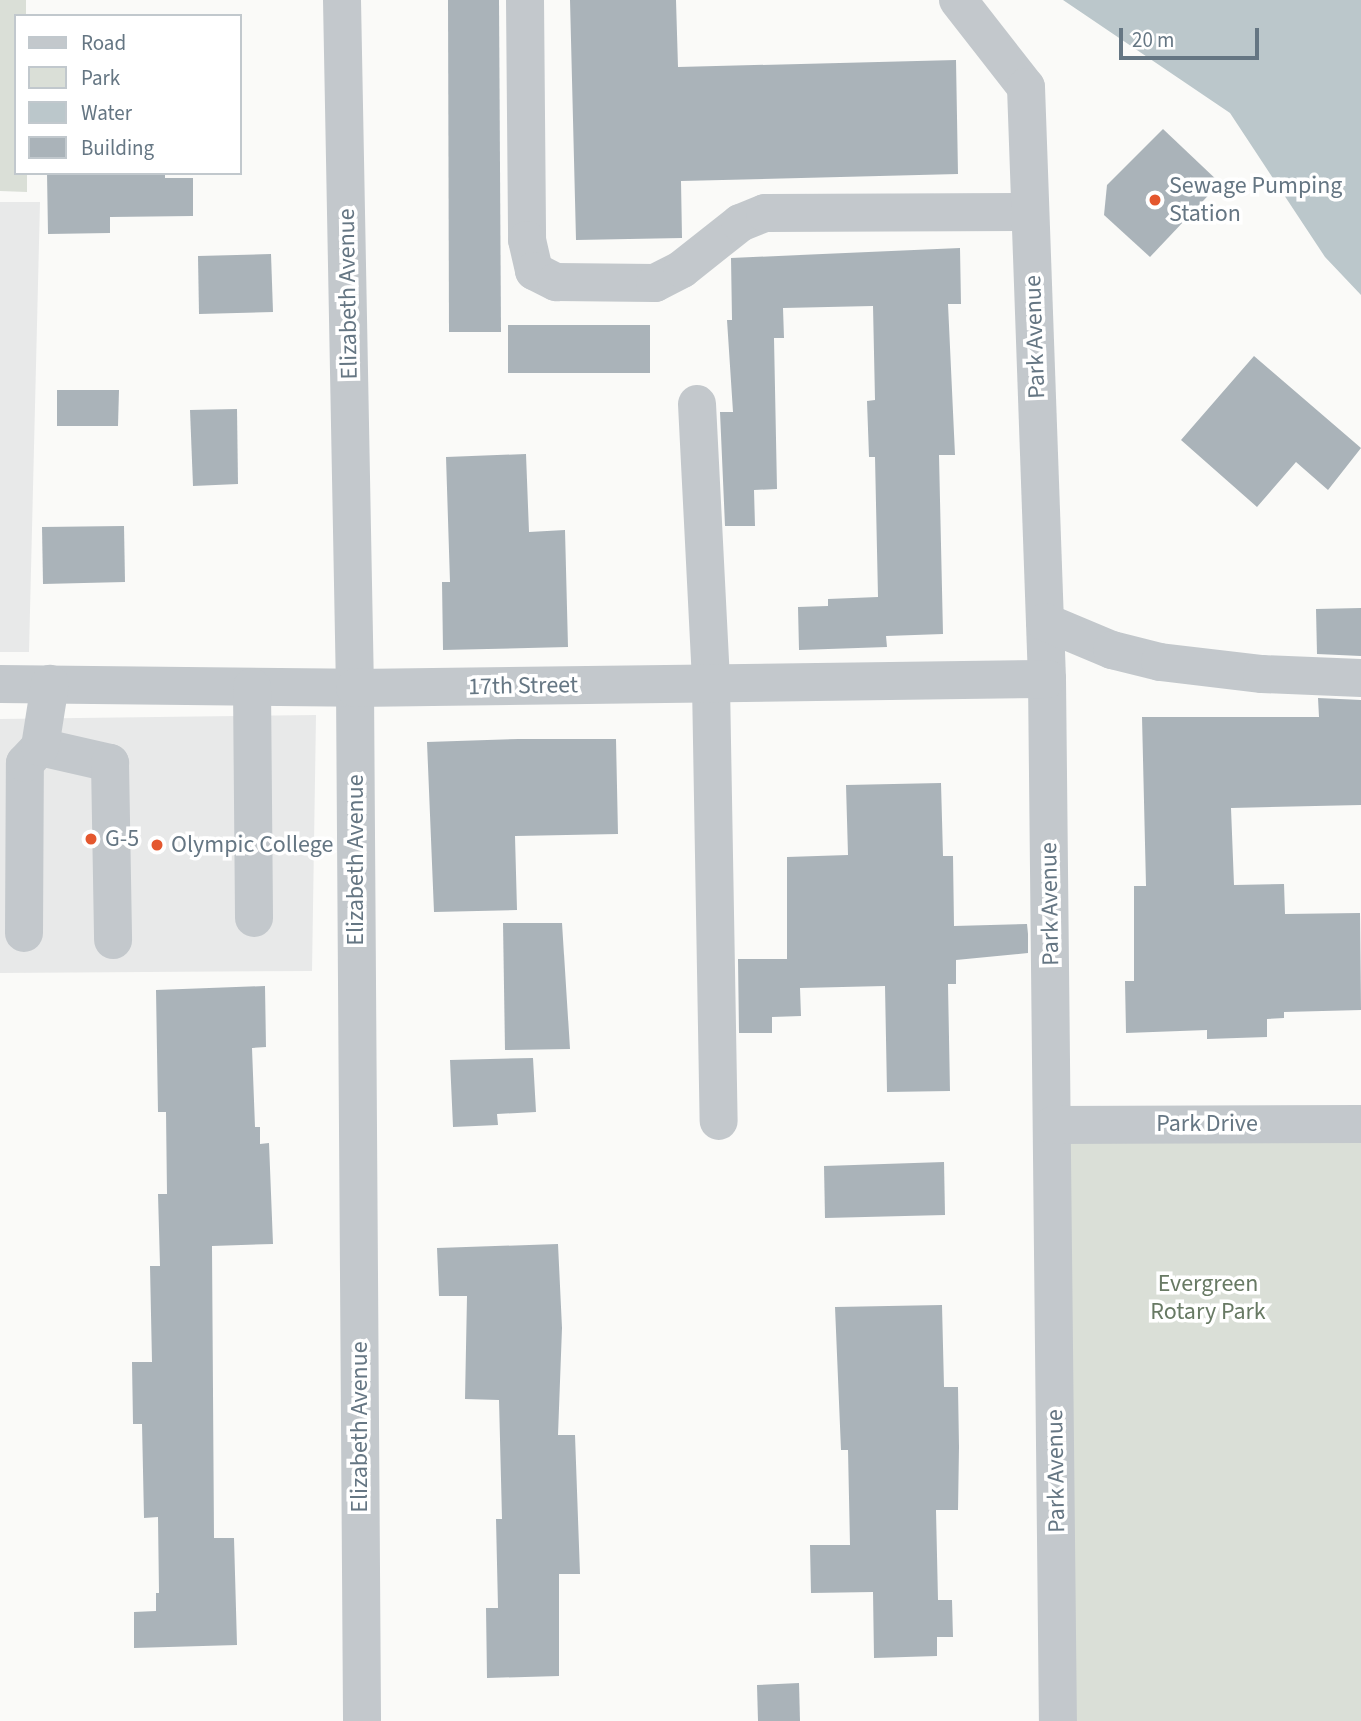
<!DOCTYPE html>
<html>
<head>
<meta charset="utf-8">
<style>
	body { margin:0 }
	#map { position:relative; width:1361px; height:1721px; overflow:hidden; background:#fafaf8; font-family:"Source Sans 3",sans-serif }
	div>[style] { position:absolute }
	.built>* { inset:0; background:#e8e9e9 }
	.green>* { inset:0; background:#dadfd7 }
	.water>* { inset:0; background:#bbc7cb }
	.building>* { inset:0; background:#aab3b9 }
	.minor>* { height:38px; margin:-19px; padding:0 19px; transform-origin:19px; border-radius:19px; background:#c3c8cc }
	.dots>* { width:19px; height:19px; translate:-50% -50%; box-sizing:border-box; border:4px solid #fff; border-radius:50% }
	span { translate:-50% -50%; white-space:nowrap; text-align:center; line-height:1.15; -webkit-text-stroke:7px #fff; paint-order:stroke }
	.poi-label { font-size:24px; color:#657683 }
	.left { translate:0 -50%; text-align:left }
	.street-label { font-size:24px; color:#657683 }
	.park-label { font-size:24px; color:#687a64 }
	.legend { position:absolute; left:14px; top:14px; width:228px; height:161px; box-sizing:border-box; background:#fff; border:2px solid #c1c8cd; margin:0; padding:9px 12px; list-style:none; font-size:21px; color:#657683 }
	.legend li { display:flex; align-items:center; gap:14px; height:35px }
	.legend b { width:35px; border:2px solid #c1c8cd }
	.scale { position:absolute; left:1119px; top:28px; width:140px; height:32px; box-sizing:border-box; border:4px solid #657683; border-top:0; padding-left:9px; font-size:21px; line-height:24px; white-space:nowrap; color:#657683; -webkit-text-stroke:5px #fff; paint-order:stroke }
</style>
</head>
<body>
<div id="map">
	<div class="built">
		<i style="clip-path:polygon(0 202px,40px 202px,29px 652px,0 652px)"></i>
		<i style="clip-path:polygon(316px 715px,312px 971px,0 973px,0 719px)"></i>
	</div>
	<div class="green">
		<i style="clip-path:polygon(0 0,26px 0,26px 16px,16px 16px,16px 173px,27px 173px,27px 192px,0 191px)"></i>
		<i style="clip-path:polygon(1361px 1124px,1361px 1721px,1058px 1721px,1053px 1125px)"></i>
	</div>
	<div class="water">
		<i style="clip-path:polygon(1063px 0,1361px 0,1361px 295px,1325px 257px,1230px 113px)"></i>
	</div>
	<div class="building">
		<i style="clip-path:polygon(448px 0,499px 0,501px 332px,449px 332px)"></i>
		<i style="clip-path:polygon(570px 0,676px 0,678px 67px,956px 60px,958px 174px,681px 181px,682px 238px,576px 240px)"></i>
		<i style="clip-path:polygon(1163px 129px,1220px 183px,1150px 257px,1104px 215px,1107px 185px)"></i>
		<i style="clip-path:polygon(47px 173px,165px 173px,165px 178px,193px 178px,193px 216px,110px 217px,110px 233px,48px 234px)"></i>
		<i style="clip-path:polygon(960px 248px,961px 304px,948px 304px,955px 455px,939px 455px,943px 634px,886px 636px,887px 647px,799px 650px,798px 607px,828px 606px,828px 599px,878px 597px,875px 457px,869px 457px,867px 401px,875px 400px,873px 306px,783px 308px,784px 338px,774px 338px,777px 489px,754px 490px,755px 526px,725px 526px,720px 412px,733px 412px,727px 320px,732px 320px,731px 258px)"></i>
		<i style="clip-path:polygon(271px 254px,273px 312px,199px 314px,198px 256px)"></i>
		<i style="clip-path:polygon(508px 325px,650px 325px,650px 373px,508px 373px)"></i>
		<i style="clip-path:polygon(1254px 356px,1361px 448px,1328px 490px,1296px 462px,1257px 507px,1181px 440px)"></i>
		<i style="clip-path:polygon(57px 390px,119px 390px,118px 426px,57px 426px)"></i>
		<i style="clip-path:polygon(237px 409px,238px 484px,193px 486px,190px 410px)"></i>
		<i style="clip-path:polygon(526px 454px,529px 532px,565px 530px,568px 647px,443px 650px,442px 582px,450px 582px,446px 457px)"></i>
		<i style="clip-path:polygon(124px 526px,125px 582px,43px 584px,42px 527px)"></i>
		<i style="clip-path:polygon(1361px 608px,1361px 656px,1317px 654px,1316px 609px)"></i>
		<i style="clip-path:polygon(1318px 698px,1361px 700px,1361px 805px,1231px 808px,1234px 885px,1284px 884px,1285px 914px,1360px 913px,1361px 1010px,1284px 1012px,1284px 1018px,1267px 1019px,1267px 1037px,1207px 1039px,1207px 1030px,1126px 1033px,1125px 981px,1134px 981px,1134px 886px,1146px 886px,1142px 717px,1319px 717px)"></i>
		<i style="clip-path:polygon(519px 739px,616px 739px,618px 834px,515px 836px,517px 910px,434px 912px,427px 742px)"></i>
		<i style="clip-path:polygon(941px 783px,943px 856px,953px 856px,954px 926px,1027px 924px,1028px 934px,1028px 953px,956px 960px,956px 984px,948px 984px,950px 1091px,887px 1092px,885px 986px,800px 988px,801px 1016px,772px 1017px,772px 1033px,739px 1033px,738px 959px,787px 959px,787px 857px,848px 855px,846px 785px)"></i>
		<i style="clip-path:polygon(503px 923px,562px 923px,570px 1049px,505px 1050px)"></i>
		<i style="clip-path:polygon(265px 986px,266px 1047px,252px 1048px,255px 1127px,260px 1127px,260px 1144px,269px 1143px,273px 1244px,212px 1246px,214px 1538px,234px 1538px,237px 1645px,134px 1648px,134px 1612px,156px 1611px,156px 1593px,159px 1593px,158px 1517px,144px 1518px,142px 1424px,133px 1424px,132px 1362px,152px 1362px,150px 1266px,160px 1266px,158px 1194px,167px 1194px,166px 1112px,158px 1112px,156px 990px)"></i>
		<i style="clip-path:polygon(533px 1058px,536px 1112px,497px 1114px,498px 1125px,453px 1127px,450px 1060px)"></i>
		<i style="clip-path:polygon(944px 1162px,945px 1215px,825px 1218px,824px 1166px)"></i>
		<i style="clip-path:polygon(558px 1244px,562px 1328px,558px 1435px,575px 1435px,580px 1574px,559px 1574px,559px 1676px,487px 1678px,486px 1608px,498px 1608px,496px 1519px,502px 1519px,499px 1400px,465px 1399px,467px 1296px,439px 1296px,437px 1248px)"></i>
		<i style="clip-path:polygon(942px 1305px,944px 1387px,958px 1387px,959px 1447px,958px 1510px,936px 1510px,938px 1600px,952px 1600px,953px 1637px,937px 1637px,937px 1656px,874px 1658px,873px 1592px,811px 1593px,810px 1545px,850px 1545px,848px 1450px,841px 1450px,835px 1307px)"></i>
		<i style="clip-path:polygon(799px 1683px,800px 1721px,758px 1721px,757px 1685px)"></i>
	</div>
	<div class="minor">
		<i style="left:342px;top:0;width:688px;rotate:88.92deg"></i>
		<i style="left:355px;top:688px;width:1033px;rotate:89.61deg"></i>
		<i style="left:525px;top:0;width:240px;rotate:89.5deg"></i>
		<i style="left:527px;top:240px;width:32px;rotate:77deg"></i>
		<i style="left:534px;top:271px;width:25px;rotate:27deg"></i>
		<i style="left:556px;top:282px;width:99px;rotate:0.6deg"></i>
		<i style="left:655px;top:283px;width:30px;rotate:-27deg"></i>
		<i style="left:682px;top:269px;width:74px;rotate:-38.4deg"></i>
		<i style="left:740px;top:223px;width:27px;rotate:-22deg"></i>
		<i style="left:765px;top:213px;width:265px;rotate:-0.2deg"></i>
		<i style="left:958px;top:0;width:110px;rotate:52deg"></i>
		<i style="left:1026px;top:87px;width:592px;rotate:87.97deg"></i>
		<i style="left:1047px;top:679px;width:1042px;rotate:89.4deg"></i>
		<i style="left:697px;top:404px;width:280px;rotate:87.1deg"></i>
		<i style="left:711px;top:684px;width:437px;rotate:89deg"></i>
		<i style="left:1045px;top:622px;width:73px;rotate:22.7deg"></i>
		<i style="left:1112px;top:650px;width:49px;rotate:14deg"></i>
		<i style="left:1160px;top:662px;width:103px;rotate:6.7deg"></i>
		<i style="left:1262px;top:674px;width:99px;rotate:2.3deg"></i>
		<i style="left:0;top:684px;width:355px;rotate:0.6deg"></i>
		<i style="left:355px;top:688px;width:692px;rotate:-0.75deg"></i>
		<i style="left:252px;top:687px;width:231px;rotate:89.5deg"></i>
		<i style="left:40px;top:747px;width:72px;rotate:12.9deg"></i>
		<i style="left:110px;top:763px;width:177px;rotate:89deg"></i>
		<i style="left:24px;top:933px;width:170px;rotate:-89.7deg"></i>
		<i style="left:25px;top:763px;width:22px;rotate:-47deg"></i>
		<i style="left:40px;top:747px;width:64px;rotate:-81deg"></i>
		<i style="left:1053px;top:1125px;width:308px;rotate:-0.2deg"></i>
	</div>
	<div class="dots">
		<i style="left:1155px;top:200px;background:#e4572e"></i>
		<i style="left:91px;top:839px;background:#e4572e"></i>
		<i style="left:157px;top:845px;background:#e4572e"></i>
	</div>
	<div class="poi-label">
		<span class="left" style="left:1169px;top:200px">Sewage Pumping<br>Station</span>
		<span class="left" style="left:105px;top:839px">G-5</span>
		<span class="left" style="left:171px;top:845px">Olympic College</span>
	</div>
	<div class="street-label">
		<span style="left:348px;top:294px;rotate:-91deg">Elizabeth Avenue</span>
		<span style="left:1035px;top:337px;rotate:-92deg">Park Avenue</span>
		<span style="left:523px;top:686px;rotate:-1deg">17th Street</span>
		<span style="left:356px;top:860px;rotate:-90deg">Elizabeth Avenue</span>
		<span style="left:1050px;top:904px;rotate:-91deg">Park Avenue</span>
		<span style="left:1207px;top:1124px">Park Drive</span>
		<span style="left:360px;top:1427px;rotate:-90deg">Elizabeth Avenue</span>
		<span style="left:1056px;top:1471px;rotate:-91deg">Park Avenue</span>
	</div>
	<div class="park-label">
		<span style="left:1208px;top:1298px">Evergreen<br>Rotary Park</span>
	</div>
	<ul class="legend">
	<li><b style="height:9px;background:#c3c8cc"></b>Road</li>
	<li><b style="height:19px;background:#dadfd7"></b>Park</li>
	<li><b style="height:19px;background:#bbc7cb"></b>Water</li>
	<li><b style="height:19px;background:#aab3b9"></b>Building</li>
	</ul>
	<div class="scale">20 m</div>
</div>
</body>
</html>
